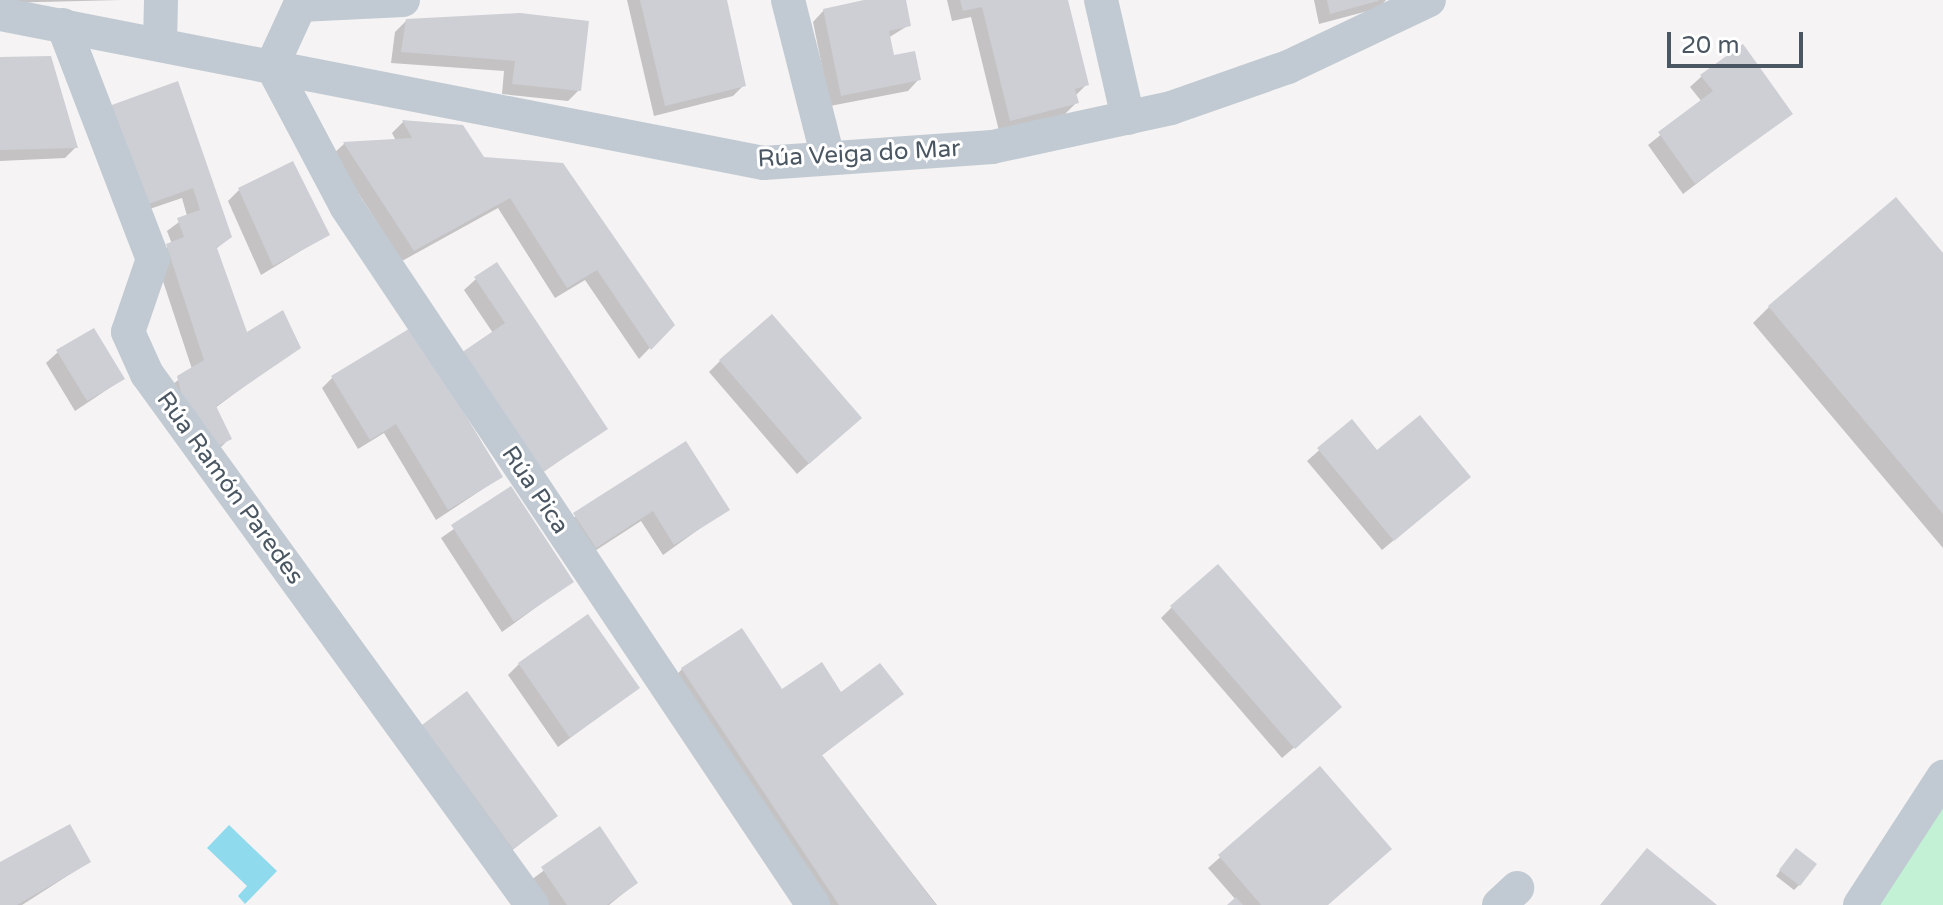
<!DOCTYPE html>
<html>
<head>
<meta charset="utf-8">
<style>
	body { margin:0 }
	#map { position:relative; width:1943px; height:905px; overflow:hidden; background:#f5f3f3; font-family:"Varela Round",sans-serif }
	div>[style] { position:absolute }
	.green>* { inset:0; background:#c3f1d5 }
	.water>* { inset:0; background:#90daee }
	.shadow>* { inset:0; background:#0003 }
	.building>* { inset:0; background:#cdcfd5 }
	.minor>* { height:34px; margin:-17px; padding:0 17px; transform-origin:17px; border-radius:17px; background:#c1cad2 }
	span { translate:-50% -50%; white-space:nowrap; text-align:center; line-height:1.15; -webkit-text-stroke:6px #fff; paint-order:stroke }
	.street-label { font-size:24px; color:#4a5661 }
	.scale { position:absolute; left:1667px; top:32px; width:136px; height:36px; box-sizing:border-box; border:4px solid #4a5661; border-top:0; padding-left:10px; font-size:24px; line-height:28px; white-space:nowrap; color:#4a5661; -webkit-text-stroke:6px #fff; paint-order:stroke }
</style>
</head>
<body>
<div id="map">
	<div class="green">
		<i style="clip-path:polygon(1943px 777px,1943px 905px,1860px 905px)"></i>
	</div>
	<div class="water">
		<i style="clip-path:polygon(229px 825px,277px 871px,245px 904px,238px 896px,247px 886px,207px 848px)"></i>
	</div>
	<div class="shadow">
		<i style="clip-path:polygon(0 0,121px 0,0 3px)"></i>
		<i style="clip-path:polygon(627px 0,725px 0,744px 85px,733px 96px,654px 116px)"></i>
		<i style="clip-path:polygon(874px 0,904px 0,909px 25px,888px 38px,892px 58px,919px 79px,908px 91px,830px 106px,813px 22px,824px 10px)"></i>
		<i style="clip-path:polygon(947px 0,1066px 0,1086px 85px,1075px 96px,1076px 103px,1065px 114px,999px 131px,971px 17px,952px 21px)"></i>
		<i style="clip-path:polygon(1314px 0,1386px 0,1379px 8px,1319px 24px)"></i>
		<i style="clip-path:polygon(520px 15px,579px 90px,568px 101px,502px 94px,504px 71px,391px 63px,395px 32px,406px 21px)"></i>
		<i style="clip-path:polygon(0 61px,76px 147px,65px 158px,0 161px)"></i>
		<i style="clip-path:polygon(1702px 76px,1790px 113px,1683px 194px,1648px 145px,1702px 102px,1690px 87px)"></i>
		<i style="clip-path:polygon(177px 83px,230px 236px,216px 249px,245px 335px,298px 347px,215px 408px,230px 438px,218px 450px,167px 389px,192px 369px,155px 257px,172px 244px,167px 231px,187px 216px,182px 198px,135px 214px)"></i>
		<i style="clip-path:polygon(403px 122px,462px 127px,483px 159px,672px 325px,639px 359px,585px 280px,555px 298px,498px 208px,402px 261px,333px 154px,344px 144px,396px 141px,392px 133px)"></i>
		<i style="clip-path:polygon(239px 190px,327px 235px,261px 275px,228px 201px)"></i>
		<i style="clip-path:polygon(1943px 256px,1943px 548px,1753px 323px,1769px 307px)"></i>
		<i style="clip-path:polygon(476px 279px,605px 429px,529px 482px,493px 333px,464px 290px)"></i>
		<i style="clip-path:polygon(58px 352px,123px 379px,75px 411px,46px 363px)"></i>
		<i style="clip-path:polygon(720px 361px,848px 429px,797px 474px,709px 372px)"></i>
		<i style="clip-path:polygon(333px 377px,501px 477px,436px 520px,384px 433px,358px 449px,322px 388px)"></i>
		<i style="clip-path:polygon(1351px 422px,1377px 453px,1457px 488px,1382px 550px,1307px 461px)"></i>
		<i style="clip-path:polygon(685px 443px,727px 509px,663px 555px,641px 521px,584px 558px,563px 525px)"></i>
		<i style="clip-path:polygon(511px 489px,571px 582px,502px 632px,441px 538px)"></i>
		<i style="clip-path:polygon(1172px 607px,1328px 718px,1282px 758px,1161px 618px)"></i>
		<i style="clip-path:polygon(519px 664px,637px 688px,558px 747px,508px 675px)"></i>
		<i style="clip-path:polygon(682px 669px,781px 692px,901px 694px,821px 756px,937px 905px,820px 905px,671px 681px)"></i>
		<i style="clip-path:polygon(423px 726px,556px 816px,501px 859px)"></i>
		<i style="clip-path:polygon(1320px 769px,1327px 905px,1230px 905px,1236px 900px,1208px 868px)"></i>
		<i style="clip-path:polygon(600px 829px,636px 883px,609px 905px,548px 905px,531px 880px)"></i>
		<i style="clip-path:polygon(1791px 856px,1799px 885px,1794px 890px,1776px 876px)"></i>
		<i style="clip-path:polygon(89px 862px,22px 905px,0 905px,0 864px)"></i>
	</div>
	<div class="building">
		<i style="clip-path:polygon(640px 0,727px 0,746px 86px,665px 106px)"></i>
		<i style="clip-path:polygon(864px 0,906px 0,911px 26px,889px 31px,894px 55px,915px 51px,921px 80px,841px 96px,823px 9px)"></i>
		<i style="clip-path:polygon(960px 0,1068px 0,1089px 85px,1075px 89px,1079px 103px,1010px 121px,982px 7px,963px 11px)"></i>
		<i style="clip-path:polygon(1327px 0,1378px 0,1378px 1px,1330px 14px)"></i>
		<i style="clip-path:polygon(520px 13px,589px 21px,581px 91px,512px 84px,515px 61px,401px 52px,406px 19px)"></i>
		<i style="clip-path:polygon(1743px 44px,1793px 114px,1695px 184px,1658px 132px,1713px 91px,1700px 75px)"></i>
		<i style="clip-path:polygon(51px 56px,78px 148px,0 150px,0 57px)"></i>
		<i style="clip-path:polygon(178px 81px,232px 237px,217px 248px,247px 332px,283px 310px,301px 348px,216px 406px,232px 439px,218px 446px,182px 396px,177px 376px,204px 360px,166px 244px,184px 237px,177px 218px,200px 210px,193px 188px,146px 205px,109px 106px)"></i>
		<i style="clip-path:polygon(402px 120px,463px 125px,484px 157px,563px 163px,675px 325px,651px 350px,597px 270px,567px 288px,510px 198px,414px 251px,343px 142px,412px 138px)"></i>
		<i style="clip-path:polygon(293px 161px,330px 235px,273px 266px,238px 188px)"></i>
		<i style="clip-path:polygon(1896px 197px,1943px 253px,1943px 514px,1768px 306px)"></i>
		<i style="clip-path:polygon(497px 262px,608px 429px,541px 473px,461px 353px,505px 323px,474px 277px)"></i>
		<i style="clip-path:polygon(772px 314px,862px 418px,809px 464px,719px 360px)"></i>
		<i style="clip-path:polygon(412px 327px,503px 477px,448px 510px,396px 424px,370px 440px,331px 376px)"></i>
		<i style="clip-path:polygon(94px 328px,125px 379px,87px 401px,56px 350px)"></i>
		<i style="clip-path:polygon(1420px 415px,1471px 477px,1394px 541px,1317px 448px,1352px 419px,1377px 450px)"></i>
		<i style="clip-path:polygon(686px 441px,730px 510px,674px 545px,653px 511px,596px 548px,573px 513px)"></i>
		<i style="clip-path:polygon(511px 486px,574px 582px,514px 622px,451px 525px)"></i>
		<i style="clip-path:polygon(1218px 564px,1342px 707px,1295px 749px,1170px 606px)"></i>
		<i style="clip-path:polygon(588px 614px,640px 688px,570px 738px,518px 663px)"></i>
		<i style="clip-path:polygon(742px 628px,782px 689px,822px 662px,841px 692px,880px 663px,904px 694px,822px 755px,936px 905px,839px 905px,681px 668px)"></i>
		<i style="clip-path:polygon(467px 691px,558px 816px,513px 849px,422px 725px)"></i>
		<i style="clip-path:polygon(1320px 766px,1392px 849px,1328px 905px,1261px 905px,1218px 855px)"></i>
		<i style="clip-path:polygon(70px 824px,91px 862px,17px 905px,0 905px,0 862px)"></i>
		<i style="clip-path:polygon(600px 826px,638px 883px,607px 905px,567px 905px,541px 867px)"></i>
		<i style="clip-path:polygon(1647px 848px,1717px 905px,1600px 905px)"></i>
		<i style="clip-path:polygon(1796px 848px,1817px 864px,1800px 886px,1779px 870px)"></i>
		<i style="clip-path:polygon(1236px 897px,1243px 905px,1227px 905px)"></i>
	</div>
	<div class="minor">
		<i style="left:403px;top:0;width:103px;rotate:177.2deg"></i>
		<i style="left:300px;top:5px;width:67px;rotate:114.7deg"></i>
		<i style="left:272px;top:66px;width:158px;rotate:62.1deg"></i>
		<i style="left:346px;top:206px;width:841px;rotate:56.25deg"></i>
		<i style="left:788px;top:0;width:163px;rotate:75.8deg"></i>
		<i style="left:1101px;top:0;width:121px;rotate:77.1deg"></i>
		<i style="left:0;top:14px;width:778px;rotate:11.04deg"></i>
		<i style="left:764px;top:163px;width:229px;rotate:-4deg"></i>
		<i style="left:992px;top:147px;width:183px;rotate:-12.3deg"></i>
		<i style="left:1171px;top:108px;width:124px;rotate:-19.3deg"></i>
		<i style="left:1288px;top:67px;width:156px;rotate:-25.4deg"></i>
		<i style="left:63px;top:25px;width:251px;rotate:69deg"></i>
		<i style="left:153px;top:259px;width:77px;rotate:108.9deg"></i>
		<i style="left:128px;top:332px;width:46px;rotate:65.7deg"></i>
		<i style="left:147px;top:374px;width:656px;rotate:54.06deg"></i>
		<i style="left:160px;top:44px;width:44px;rotate:-88.7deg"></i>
		<i style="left:1499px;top:905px;width:25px;rotate:-43deg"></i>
		<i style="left:1860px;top:905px;width:153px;rotate:-57deg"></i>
	</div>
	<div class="street-label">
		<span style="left:859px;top:154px;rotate:-3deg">Rúa Veiga do Mar</span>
		<span style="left:230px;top:488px;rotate:54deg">Rúa Ramón Paredes</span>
		<span style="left:535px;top:490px;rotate:56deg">Rúa Pica</span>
	</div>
	<div class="scale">20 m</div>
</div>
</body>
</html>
